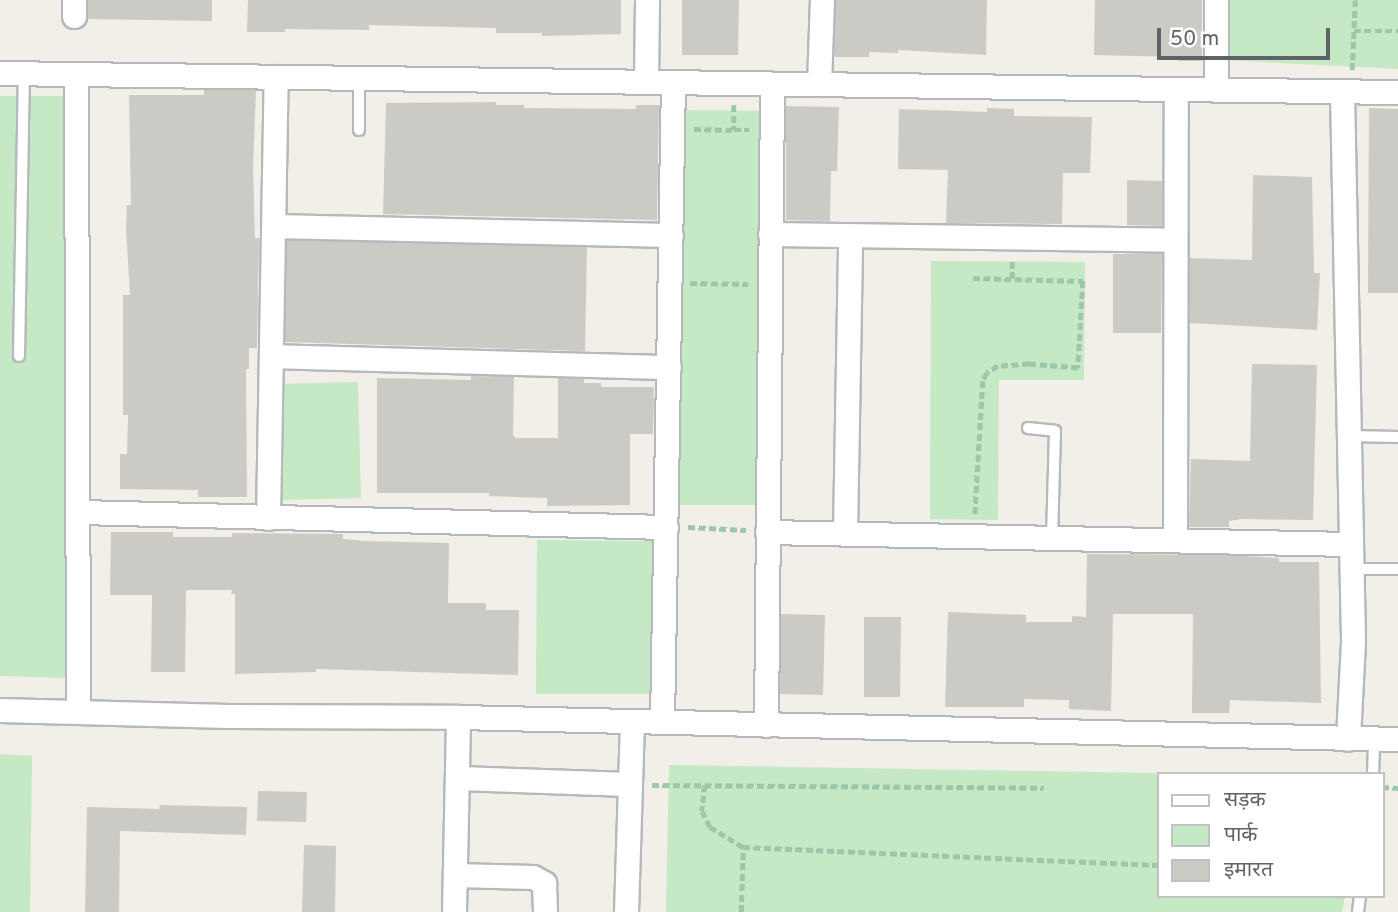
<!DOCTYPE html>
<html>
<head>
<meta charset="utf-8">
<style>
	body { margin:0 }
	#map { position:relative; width:1398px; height:912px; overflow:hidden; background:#f1efe8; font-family:Overpass,"Noto Sans Devanagari",sans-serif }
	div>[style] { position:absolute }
	.green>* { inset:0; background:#c5e8c5 }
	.building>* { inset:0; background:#cccac5 }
	.path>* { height:4.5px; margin-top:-2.25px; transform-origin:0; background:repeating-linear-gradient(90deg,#9cc7a9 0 7px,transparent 0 10.5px) }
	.roads { filter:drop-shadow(2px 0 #b5b8bc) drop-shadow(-2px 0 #b5b8bc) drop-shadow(0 2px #b5b8bc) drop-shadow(0 -2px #b5b8bc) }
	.lane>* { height:10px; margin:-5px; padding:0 5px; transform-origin:5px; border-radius:5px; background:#fff }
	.street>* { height:23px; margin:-11.5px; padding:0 11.5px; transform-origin:11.5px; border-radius:11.5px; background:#fff }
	span { translate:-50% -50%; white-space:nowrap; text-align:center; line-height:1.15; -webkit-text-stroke:7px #fff; paint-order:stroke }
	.legend { position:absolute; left:1157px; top:772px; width:228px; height:126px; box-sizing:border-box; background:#fff; border:2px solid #bfc1c3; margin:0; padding:9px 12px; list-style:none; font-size:21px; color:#5f6368 }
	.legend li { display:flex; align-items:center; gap:14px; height:35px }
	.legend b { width:35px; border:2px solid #bfc1c3 }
	.scale { position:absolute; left:1157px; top:28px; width:173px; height:32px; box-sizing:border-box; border:4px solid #5f6368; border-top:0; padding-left:9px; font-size:21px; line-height:24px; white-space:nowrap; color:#5f6368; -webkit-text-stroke:5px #fff; paint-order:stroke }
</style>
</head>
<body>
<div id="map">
	<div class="green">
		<i style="clip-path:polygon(1223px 0,1398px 0,1398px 69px,1221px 60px)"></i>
		<i style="clip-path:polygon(0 96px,71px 96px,65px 678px,0 676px)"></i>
		<i style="clip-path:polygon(671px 110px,763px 111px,761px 505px,669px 505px)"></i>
		<i style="clip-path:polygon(931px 261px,1085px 262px,1084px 380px,999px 380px,998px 520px,930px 519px)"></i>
		<i style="clip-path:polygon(358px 382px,361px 498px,281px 500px,277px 384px)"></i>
		<i style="clip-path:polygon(537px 540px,655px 541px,653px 694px,536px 694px)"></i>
		<i style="clip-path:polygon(0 754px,32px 756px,30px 912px,0 912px)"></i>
		<i style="clip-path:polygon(669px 765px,1220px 774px,1158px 774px,1158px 896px,1345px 896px,1342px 912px,666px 912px)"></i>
	</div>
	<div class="building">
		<i style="clip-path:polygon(88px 0,212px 0,212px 21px,87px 19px)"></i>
		<i style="clip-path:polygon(248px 0,621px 0,621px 34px,542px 36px,542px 33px,496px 33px,496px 28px,369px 25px,369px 30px,285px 29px,285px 32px,247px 32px)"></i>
		<i style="clip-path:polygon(682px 0,739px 0,738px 55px,682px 55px)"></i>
		<i style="clip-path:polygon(836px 0,987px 0,986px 55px,898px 50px,898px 53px,869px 52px,869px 57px,834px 57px)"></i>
		<i style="clip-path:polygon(1095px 0,1202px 0,1202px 61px,1178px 61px,1178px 57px,1094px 55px)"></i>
		<i style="clip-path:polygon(204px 90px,256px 90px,253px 169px,255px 238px,259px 238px,257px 348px,249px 348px,249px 369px,246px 369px,247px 497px,198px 497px,198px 490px,120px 489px,120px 454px,127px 454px,128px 415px,123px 415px,123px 295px,130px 295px,126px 229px,127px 205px,131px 205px,129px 95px,204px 95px)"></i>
		<i style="clip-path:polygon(496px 102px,496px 105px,524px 105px,524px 108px,636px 109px,636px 105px,659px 105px,657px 220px,383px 214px,386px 103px)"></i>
		<i style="clip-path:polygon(786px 106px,839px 107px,837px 171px,831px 171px,830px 221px,786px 220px)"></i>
		<i style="clip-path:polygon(987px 108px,1014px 109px,1014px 116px,1092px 117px,1090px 173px,1063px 173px,1062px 224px,946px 223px,948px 170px,898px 169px,899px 109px,987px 112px)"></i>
		<i style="clip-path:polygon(1369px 108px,1398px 109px,1398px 293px,1368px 293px)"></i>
		<i style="clip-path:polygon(1253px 175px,1312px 177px,1314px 273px,1320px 273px,1317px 330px,1189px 323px,1190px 258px,1252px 260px)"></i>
		<i style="clip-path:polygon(1127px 180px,1162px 181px,1162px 226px,1127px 225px)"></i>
		<i style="clip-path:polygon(287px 240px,587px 247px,585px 351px,285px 342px)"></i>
		<i style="clip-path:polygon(1113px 254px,1162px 254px,1161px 333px,1113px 333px)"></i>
		<i style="clip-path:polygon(1252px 364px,1317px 365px,1313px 520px,1242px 519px,1229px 521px,1229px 527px,1189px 527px,1191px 459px,1250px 461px)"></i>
		<i style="clip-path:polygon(471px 376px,514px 377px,513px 435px,516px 438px,558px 438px,558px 378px,584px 379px,584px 383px,601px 383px,601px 387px,654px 387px,653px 434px,630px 434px,630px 505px,547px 506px,547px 498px,489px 496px,489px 493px,377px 493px,377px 378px,471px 380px)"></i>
		<i style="clip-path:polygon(111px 532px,173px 532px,173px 537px,232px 537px,232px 533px,343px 534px,343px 539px,365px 541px,449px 543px,448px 603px,486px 603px,486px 610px,519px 610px,518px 675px,316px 669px,316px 672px,235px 674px,235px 594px,231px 594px,232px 590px,186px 590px,185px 672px,151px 672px,152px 595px,110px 595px)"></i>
		<i style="clip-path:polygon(1087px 554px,1228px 555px,1279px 558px,1279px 562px,1319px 562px,1321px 703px,1230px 700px,1229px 713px,1192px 713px,1193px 614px,1113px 614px,1111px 711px,1069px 709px,1069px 700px,1024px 699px,1024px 707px,945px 707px,948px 612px,1026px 615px,1026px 622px,1072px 622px,1072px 616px,1086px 617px)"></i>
		<i style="clip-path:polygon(781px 614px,825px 615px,823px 695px,780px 694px)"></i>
		<i style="clip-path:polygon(864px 617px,901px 617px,900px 697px,864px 697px)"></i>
		<i style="clip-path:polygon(258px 791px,307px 792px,306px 822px,257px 821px)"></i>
		<i style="clip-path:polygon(160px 805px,247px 807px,246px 835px,120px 831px,119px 912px,85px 912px,87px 807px,159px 809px)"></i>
		<i style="clip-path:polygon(304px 845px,336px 846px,335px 912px,302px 912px)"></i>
	</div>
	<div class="path">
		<i style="left:1354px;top:31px;width:44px"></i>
		<i style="left:1352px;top:70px;width:70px;rotate:-87.5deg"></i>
		<i style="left:734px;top:105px;width:25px;rotate:90deg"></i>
		<i style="left:734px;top:130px;width:15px"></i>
		<i style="left:694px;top:129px;width:40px;rotate:1.4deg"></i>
		<i style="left:973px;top:278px;width:110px;rotate:1.6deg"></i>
		<i style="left:1083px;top:281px;width:87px;rotate:93.3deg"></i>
		<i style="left:1078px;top:368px;width:49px;rotate:-175.3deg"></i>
		<i style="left:1029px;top:364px;width:31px;rotate:176deg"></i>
		<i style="left:998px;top:366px;width:13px;rotate:148deg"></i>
		<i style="left:987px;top:373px;width:9px;rotate:117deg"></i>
		<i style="left:983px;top:381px;width:133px;rotate:93.4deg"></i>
		<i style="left:1012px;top:279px;width:20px;rotate:-90deg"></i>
		<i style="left:690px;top:283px;width:58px;rotate:1deg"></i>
		<i style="left:688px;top:527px;width:58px;rotate:3deg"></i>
		<i style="left:652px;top:785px;width:392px;rotate:0.4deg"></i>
		<i style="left:705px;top:785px;width:26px;rotate:97deg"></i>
		<i style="left:702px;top:811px;width:18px;rotate:63deg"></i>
		<i style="left:710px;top:827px;width:39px;rotate:31deg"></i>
		<i style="left:743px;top:847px;width:415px;rotate:2.5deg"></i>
		<i style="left:1382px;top:787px;width:16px;rotate:4deg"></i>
		<i style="left:741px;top:912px;width:65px;rotate:-88.2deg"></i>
	</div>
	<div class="roads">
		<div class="lane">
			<i style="left:359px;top:130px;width:52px;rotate:-90deg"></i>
			<i style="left:19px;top:356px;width:283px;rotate:-89deg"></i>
			<i style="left:1028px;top:428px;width:27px;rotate:6deg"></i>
			<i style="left:1055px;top:431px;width:107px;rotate:91.6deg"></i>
			<i style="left:1348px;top:436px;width:50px;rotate:1.1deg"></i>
			<i style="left:1351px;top:569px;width:47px"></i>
			<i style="left:1373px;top:774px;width:35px;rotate:-88deg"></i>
			<i style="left:1358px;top:912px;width:16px;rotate:-83deg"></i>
		</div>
		<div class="street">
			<i style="left:74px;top:16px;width:16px;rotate:-90deg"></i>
			<i style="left:0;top:73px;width:1398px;rotate:0.78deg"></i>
			<i style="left:76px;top:74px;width:637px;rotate:89.82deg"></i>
			<i style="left:646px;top:82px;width:82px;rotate:-89.3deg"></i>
			<i style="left:819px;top:84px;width:84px;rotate:-88deg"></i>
			<i style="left:1216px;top:90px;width:90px;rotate:-90deg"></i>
			<i style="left:1342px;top:92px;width:550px;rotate:88.85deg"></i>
			<i style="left:1353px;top:642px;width:97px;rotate:93deg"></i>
			<i style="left:274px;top:226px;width:397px;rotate:1.3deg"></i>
			<i style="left:770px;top:234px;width:405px;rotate:0.8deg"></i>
			<i style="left:271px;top:356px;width:398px;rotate:1.6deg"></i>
			<i style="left:80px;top:512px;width:586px;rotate:1.47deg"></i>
			<i style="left:268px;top:518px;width:441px;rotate:-89deg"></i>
			<i style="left:767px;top:532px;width:584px;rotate:1.18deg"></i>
			<i style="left:845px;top:533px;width:298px;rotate:-89deg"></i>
			<i style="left:1175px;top:540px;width:451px;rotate:-89.9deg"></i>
			<i style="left:0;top:710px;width:228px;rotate:1.5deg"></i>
			<i style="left:228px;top:716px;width:230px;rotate:0.2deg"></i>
			<i style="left:458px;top:717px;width:940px;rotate:1.34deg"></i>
			<i style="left:662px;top:722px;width:640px;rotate:-89.02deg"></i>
			<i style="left:766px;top:725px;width:641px;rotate:-89.46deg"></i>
			<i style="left:457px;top:778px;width:173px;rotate:2deg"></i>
			<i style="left:455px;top:875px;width:78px;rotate:1.5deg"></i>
			<i style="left:533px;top:877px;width:13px;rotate:29deg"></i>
			<i style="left:544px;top:883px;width:29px;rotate:88deg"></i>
			<i style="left:454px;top:912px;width:195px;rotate:-88.8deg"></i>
			<i style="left:626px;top:912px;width:191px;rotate:-88.2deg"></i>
		</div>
	</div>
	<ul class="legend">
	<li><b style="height:9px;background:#fff"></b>सड़क</li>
	<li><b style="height:19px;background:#c5e8c5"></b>पार्क</li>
	<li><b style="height:19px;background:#cccac5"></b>इमारत</li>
	</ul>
	<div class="scale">50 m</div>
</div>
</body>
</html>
